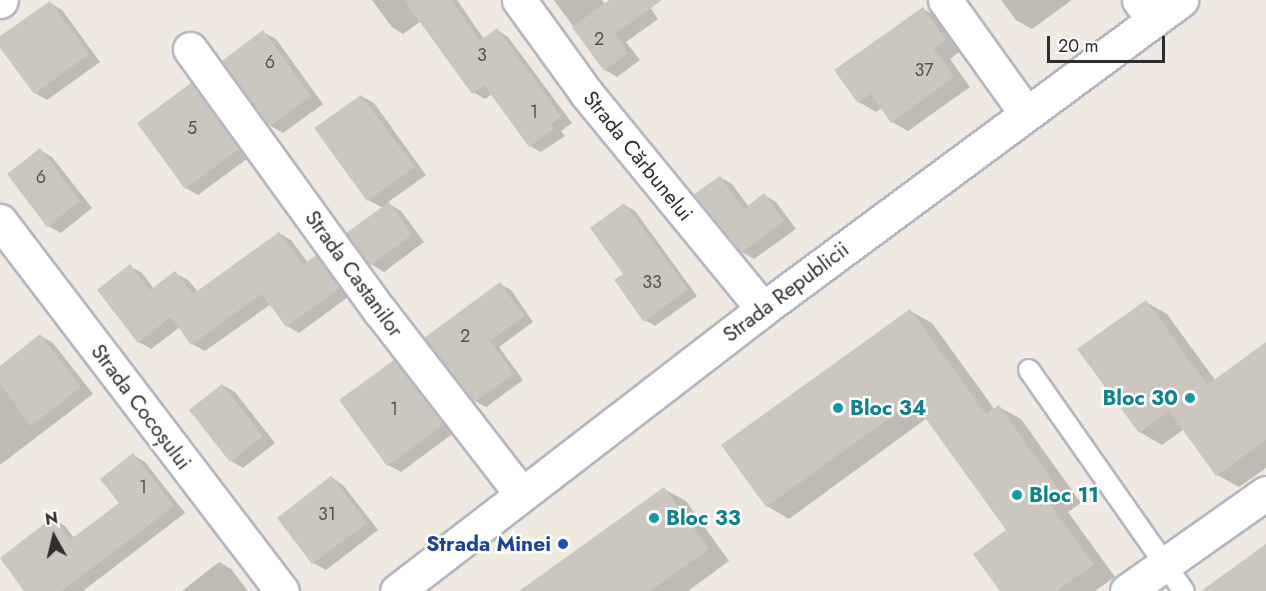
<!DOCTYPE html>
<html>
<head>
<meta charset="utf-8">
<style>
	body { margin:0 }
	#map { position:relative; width:1266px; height:591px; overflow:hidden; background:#efe9e1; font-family:Jost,sans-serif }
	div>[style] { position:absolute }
	.shadow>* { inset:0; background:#0003 }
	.building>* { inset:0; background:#cbc7bf }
	.roads { filter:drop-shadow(2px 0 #b4b7c1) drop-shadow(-2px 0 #b4b7c1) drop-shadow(0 2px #b4b7c1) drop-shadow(0 -2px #b4b7c1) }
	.lane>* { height:20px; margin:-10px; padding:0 10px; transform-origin:10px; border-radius:10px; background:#fff }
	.street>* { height:33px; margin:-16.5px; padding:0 16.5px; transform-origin:16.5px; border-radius:16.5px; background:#fff }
	.secondary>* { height:33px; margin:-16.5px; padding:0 16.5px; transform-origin:16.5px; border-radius:16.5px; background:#fff }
	.dots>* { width:16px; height:16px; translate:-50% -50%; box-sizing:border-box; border:3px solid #fff; border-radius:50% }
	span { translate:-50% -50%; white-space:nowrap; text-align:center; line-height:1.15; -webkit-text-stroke:5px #fff; paint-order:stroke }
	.number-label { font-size:18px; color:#555452 }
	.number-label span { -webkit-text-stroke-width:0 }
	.street-label { font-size:21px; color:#2e2e2e }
	.culture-label { font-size:21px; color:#0d838f; font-weight:700 }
	.right { translate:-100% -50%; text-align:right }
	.left { translate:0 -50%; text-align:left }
	.transit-label { font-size:21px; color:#164399; font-weight:700 }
	.north { position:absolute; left:24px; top:507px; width:60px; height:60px; -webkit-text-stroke:4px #fff; paint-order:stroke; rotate:352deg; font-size:16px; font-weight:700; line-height:24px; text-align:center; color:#2e2e2e }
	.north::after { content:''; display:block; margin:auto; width:21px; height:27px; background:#2e2e2e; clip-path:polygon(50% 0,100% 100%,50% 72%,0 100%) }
	.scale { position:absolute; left:1047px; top:36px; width:118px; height:27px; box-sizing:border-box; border:3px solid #2e2e2e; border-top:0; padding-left:8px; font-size:18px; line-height:21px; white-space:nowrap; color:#2e2e2e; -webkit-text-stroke:4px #fff; paint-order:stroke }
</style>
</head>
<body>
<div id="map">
	<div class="shadow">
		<i style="clip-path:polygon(372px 0,457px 0,484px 39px,497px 30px,508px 37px,572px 123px,561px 131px,565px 136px,541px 152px,530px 146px,492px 94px,485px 99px,473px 92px,421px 21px,403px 34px,392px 27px)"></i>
		<i style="clip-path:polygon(554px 0,602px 0,605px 5px,611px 0,645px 0,658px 19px,626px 42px,640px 60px,617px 77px,605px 70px)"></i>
		<i style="clip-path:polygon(1001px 0,1072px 0,1032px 29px,1016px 20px)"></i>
		<i style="clip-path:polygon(50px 3px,62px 10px,100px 62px,47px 100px,35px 93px,0 46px,0 38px)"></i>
		<i style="clip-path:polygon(923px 9px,939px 18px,962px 50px,950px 59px,970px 87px,908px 131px,892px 122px,882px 108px,876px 112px,859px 102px,836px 70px)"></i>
		<i style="clip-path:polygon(263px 32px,276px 39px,323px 104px,283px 133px,271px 126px)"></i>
		<i style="clip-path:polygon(192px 85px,204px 92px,251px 156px,198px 195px,186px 188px)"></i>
		<i style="clip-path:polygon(361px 96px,374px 103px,426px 175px,387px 203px,401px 211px,424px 242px,384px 272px,371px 264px,383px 208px,368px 200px)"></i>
		<i style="clip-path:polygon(40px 150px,52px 157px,92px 208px,61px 233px,48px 226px)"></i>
		<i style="clip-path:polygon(720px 177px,732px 184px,749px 207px,764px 195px,776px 202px,796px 229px,754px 259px,742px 252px)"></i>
		<i style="clip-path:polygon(625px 205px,635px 211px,697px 296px,655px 326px,645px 320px,625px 274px)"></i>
		<i style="clip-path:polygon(279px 233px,291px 240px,308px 263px,316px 257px,329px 264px,351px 295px,299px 333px,287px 326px,271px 304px,205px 351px,192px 344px,180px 327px,151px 349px,139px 342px,130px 266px,142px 273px,154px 289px,175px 273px,188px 280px,198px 292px)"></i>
		<i style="clip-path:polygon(500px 284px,511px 290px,533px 322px,499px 347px,523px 380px,486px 407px,475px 401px,426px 338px)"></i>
		<i style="clip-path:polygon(1146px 302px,1167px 314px,1215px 380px,1266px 344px,1266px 468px,1239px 487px,1217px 475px,1184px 429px,1162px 445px,1140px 432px,1079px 349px)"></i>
		<i style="clip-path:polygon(910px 311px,932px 323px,995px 410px,999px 407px,1021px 419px,1081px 503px,1068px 512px,1115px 577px,1095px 591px,1002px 591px,1008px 530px,927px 418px,789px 519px,767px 506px)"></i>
		<i style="clip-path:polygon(41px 336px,53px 343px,93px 394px,0 465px,0 368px)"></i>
		<i style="clip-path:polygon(394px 362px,406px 369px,455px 432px,401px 472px,388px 465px)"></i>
		<i style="clip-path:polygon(222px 385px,235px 392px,275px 443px,243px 468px,231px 461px)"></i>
		<i style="clip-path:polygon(133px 455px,145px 462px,185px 513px,83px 591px,26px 591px,53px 519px,65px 526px,74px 538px,121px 503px)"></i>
		<i style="clip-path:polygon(331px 477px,343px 485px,378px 530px,326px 570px,313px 563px,279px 518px)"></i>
		<i style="clip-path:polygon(664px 489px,686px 501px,729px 561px,688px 591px,522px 591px)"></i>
		<i style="clip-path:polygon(219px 562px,231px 569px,248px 591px,182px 591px)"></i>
	</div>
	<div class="building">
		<i style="clip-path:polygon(404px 0,451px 0,480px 41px,497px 28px,561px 116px,551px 124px,554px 129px,529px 147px,484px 85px,472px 94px)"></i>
		<i style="clip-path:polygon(609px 0,662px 0,615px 34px,628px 53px,604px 71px,572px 27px)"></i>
		<i style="clip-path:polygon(50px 1px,89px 54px,34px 94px,0 48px,0 36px)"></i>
		<i style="clip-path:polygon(923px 7px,946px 40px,934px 49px,954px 77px,891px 123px,871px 94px,858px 103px,834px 70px)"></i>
		<i style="clip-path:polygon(263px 30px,311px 96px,269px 127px,222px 61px)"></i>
		<i style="clip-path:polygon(191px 83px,239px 149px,185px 189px,137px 123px)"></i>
		<i style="clip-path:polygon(361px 95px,415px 167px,367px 201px,314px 128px)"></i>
		<i style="clip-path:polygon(40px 148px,80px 201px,47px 227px,7px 174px)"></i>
		<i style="clip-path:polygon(720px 176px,744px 209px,764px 193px,784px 221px,741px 253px,694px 194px)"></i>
		<i style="clip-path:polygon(389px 202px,412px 235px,370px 266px,346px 233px)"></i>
		<i style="clip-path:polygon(624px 203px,688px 289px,644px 322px,614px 280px,623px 274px,590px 228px)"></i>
		<i style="clip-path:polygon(279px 232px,303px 265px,316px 255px,340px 288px,286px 327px,262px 294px,191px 345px,171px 317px,138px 343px,97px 290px,130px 264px,150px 290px,175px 271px,193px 294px)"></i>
		<i style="clip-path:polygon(500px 282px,524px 316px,490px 341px,514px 374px,474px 402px,424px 338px)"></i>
		<i style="clip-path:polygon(1146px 300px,1207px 385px,1266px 342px,1266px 440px,1216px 476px,1169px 411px,1139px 433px,1077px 349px)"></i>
		<i style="clip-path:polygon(910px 309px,986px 414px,999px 405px,1060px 491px,1047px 500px,1094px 564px,1057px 591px,1000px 591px,973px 554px,1006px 530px,913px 401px,766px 507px,721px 445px)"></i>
		<i style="clip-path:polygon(40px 334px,81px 387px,31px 426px,0 384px,0 366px)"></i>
		<i style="clip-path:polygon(394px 360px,444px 424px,387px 466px,339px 400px)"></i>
		<i style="clip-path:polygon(222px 384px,263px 436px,230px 462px,189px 410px)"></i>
		<i style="clip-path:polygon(133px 453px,174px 506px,62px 591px,24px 591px,0 558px,53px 517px,70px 540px,119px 503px,100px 479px)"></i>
		<i style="clip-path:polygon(331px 476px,367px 523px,312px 564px,277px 518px)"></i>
		<i style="clip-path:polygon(664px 487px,709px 549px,650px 591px,519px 591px)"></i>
		<i style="clip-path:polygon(1266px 544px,1266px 591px,1201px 591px)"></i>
	</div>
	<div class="roads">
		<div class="lane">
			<i style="left:1029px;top:370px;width:270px;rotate:55deg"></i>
		</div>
		<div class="street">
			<i style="left:519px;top:0;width:116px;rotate:54.1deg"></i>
			<i style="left:587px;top:94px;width:278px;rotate:50.7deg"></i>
			<i style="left:945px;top:0;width:139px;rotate:54.4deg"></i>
			<i style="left:1139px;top:0;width:24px;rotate:54deg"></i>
			<i style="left:0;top:1px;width:1px;rotate:-45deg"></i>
			<i style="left:190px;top:49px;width:324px;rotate:54.1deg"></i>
			<i style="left:380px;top:311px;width:232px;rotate:52.3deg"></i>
			<i style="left:0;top:221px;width:465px;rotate:52.7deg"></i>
			<i style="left:1127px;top:591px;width:170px;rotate:-35.2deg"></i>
		</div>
		<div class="secondary">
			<i style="left:397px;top:591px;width:462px;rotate:-37.6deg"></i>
			<i style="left:763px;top:309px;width:520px;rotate:-36.47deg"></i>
		</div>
	</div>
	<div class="dots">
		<i style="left:1190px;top:398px;background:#0f9aa8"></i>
		<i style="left:838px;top:408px;background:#0f9aa8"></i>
		<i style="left:1017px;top:495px;background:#0f9aa8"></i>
		<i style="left:654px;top:518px;background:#0f9aa8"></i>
		<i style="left:563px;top:544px;background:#1a4fb4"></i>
	</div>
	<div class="number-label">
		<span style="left:599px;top:39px">2</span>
		<span style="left:482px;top:55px">3</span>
		<span style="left:270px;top:62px">6</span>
		<span style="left:924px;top:70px">37</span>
		<span style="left:534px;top:112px">1</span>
		<span style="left:192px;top:128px">5</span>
		<span style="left:41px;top:177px">6</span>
		<span style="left:652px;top:282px">33</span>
		<span style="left:465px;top:336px">2</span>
		<span style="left:394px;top:409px">1</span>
		<span style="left:143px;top:487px">1</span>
		<span style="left:327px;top:514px">31</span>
	</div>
	<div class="street-label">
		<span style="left:638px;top:156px;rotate:51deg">Strada Cărbunelui</span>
		<span style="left:354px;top:274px;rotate:54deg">Strada Castanilor</span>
		<span style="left:786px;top:292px;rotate:-37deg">Strada Republicii</span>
		<span style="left:141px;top:407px;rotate:53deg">Strada Cocoșului</span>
	</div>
	<div class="culture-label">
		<span class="right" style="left:1178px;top:398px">Bloc 30</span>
		<span class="left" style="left:850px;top:408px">Bloc 34</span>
		<span class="left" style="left:1029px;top:495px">Bloc 11</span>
		<span class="left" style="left:666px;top:518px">Bloc 33</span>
	</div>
	<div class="transit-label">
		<span class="right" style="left:551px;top:544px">Strada Minei</span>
	</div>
	<div class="north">N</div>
	<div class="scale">20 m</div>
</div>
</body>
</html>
